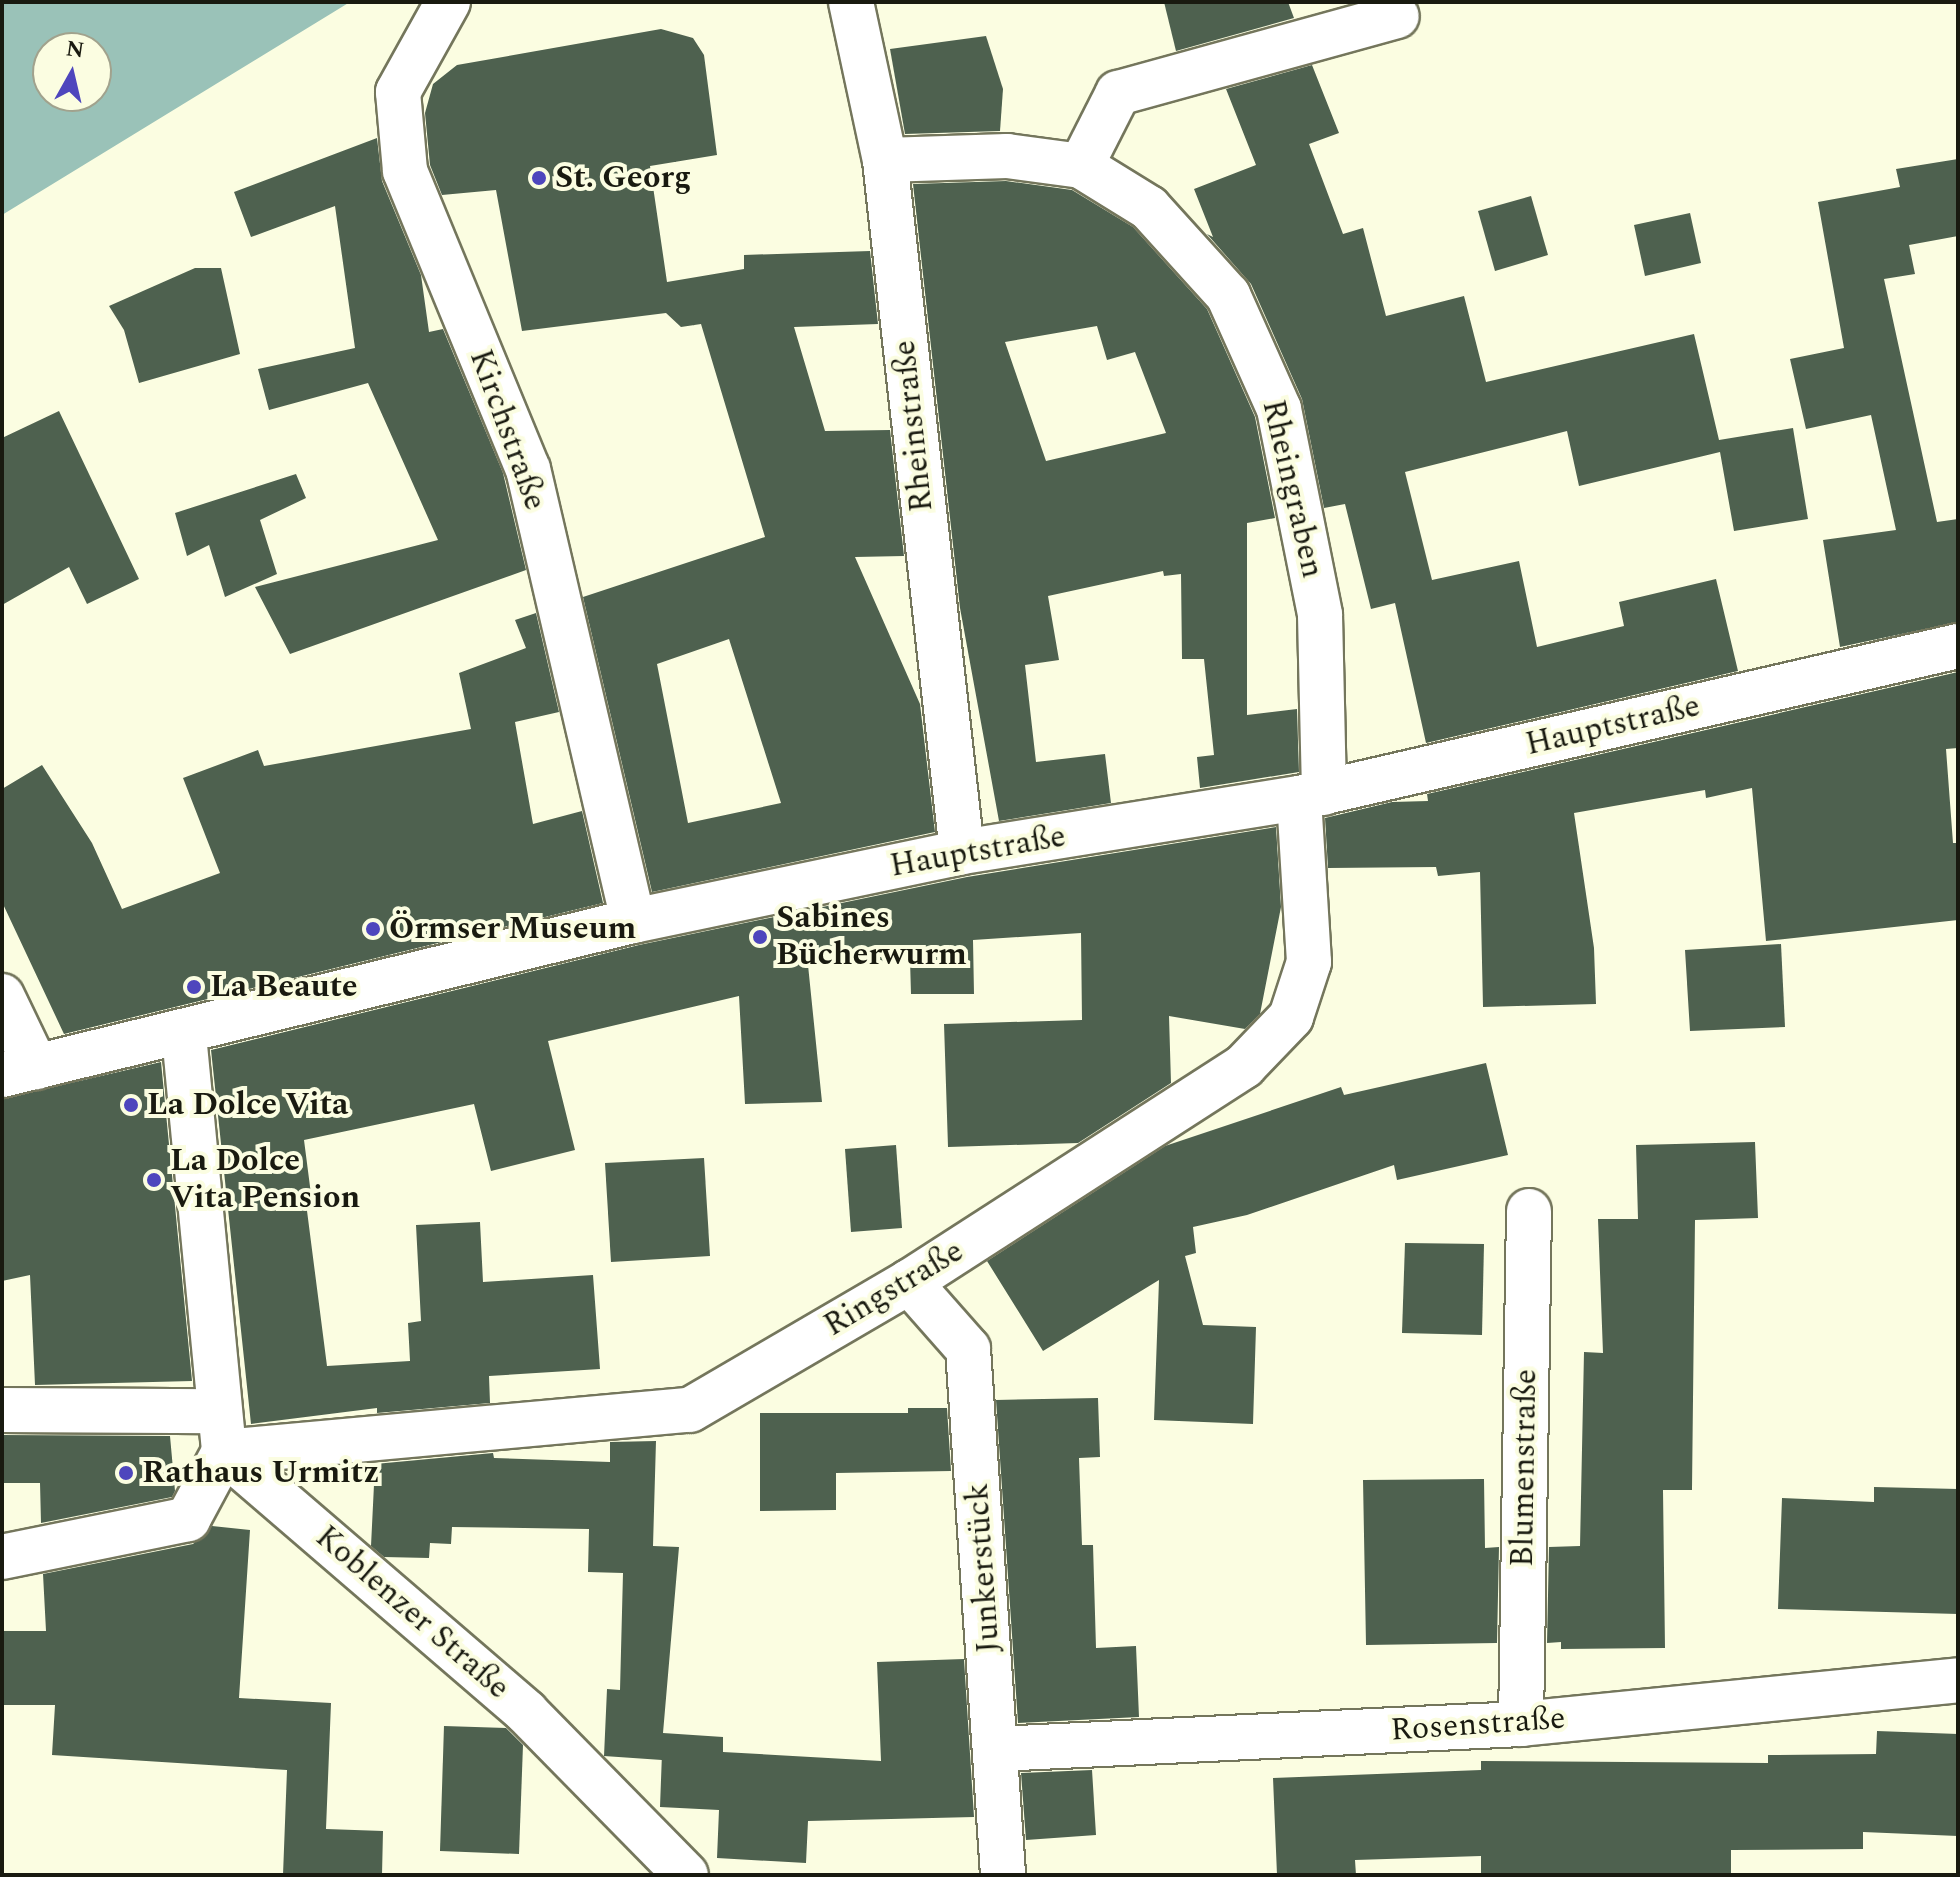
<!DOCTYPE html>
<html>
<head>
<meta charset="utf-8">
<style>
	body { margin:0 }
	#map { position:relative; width:1960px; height:1877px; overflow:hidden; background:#fbfde1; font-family:Spectral,serif }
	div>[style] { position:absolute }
	.water>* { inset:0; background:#9ac2b8 }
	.building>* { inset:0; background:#4e614f }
	.roads { filter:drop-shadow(2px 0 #74765c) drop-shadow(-2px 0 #74765c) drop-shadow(0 2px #74765c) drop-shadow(0 -2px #74765c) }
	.minor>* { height:44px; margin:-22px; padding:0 22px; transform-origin:22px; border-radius:22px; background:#fff }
	.dots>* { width:22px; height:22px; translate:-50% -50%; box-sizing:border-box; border:4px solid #fbfde1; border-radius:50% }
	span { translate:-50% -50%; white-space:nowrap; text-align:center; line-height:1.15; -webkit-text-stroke:8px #fbfde1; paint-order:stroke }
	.poi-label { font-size:32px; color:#191a10; font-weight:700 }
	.left { translate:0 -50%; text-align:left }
	.street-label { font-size:32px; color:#191a10 }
	.frame { position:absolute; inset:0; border:4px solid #191a10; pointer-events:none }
	.north { position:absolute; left:32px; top:32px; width:80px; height:80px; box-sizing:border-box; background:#fbfde1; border:2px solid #a1a28d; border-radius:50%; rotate:8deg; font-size:22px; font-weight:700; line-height:32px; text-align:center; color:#191a10 }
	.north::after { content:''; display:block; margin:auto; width:28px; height:36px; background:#4e46bd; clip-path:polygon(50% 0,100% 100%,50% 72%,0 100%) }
</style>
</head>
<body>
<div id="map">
	<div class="water">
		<i style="clip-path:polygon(evenodd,2px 2px,350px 2px,2px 215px,2px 2px,48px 48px,96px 48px,96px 96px,48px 96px,48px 48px)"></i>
	</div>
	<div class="building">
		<i style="clip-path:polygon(1164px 2px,1288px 2px,1294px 18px,1176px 51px)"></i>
		<i style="clip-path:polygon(evenodd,661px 29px,693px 38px,704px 55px,717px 155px,650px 166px,667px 282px,744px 269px,744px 255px,870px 251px,878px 324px,794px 327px,825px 431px,890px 430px,904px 556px,855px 557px,920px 704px,935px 832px,652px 892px,583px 597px,765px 537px,701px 324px,681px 327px,666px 313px,522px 331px,496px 190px,442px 195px,430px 165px,425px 113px,433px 84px,457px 65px,661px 29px,729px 639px,781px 803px,688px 823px,657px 664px,729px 639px)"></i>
		<i style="clip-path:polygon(986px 36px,1003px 89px,1000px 131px,905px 134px,890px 49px)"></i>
		<i style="clip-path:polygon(1312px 65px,1339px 133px,1309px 144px,1343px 234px,1363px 228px,1386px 316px,1464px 296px,1486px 382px,1694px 334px,1719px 440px,1793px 428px,1808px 519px,1734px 531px,1720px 452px,1579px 486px,1567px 431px,1405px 472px,1432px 580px,1519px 561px,1537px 647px,1624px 626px,1619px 602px,1716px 579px,1738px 671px,1426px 743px,1395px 603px,1371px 609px,1345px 504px,1324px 508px,1302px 399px,1251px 284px,1207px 234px,1213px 237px,1194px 189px,1256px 165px,1226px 89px)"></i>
		<i style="clip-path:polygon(377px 138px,382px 181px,421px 275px,429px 332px,443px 329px,503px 473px,526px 570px,290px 654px,255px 587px,438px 540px,368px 383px,269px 410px,258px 369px,355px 348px,335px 206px,251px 237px,234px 192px)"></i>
		<i style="clip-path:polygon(1958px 159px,1958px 236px,1909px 245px,1915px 274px,1884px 279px,1937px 522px,1958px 519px,1958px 622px,1840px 647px,1823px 540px,1896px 530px,1871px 415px,1806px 429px,1790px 359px,1844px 348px,1818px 202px,1900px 187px,1896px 169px)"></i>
		<i style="clip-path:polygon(evenodd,1006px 181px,1072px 190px,1133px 227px,1207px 309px,1255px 417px,1275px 518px,1247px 523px,1247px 715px,1297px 709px,1299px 772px,1200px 788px,1197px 757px,1214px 755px,1204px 659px,1182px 659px,1181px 574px,1164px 576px,1163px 571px,1048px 596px,1059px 660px,1025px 665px,1036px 762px,1105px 754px,1111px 803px,999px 821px,960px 608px,913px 184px,1006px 181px,1097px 326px,1107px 360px,1135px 352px,1166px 433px,1046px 461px,1005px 342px,1097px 326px)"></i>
		<i style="clip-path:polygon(1531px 196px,1548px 255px,1495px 271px,1478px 211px)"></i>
		<i style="clip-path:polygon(1690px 213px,1701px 263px,1645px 276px,1634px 225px)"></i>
		<i style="clip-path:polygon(195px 268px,221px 268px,240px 354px,139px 383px,124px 330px,109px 306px)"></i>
		<i style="clip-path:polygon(59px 411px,139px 579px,87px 604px,69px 567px,2px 605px,2px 438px)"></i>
		<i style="clip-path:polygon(296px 474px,306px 498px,260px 520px,277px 574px,225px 597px,209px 545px,187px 556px,175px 513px)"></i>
		<i style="clip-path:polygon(536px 613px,559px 712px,515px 722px,533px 824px,582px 811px,603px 903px,64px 1034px,2px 902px,2px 789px,42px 765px,92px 843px,122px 909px,220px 873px,183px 778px,258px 750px,264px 766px,471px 729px,459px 673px,526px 648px,515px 620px)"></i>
		<i style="clip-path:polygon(1958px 672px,1958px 748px,1946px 749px,1953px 843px,1958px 843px,1958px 920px,1766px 941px,1752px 788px,1706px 798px,1705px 790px,1574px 813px,1594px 948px,1596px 1004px,1483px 1007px,1480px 872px,1438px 876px,1436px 867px,1328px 868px,1325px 818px,1392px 802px,1428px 801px,1427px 794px)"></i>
		<i style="clip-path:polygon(1276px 827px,1281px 907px,1260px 1014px,1245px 1029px,1169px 1016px,1171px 1083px,1078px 1143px,948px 1147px,944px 1024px,1082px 1020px,1081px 933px,973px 940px,974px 994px,911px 994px,910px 960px,808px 965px,822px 1102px,745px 1104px,739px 996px,548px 1041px,575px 1150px,491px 1171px,474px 1104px,304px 1140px,312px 1202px,306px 1203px,327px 1366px,410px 1361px,408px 1323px,421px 1321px,416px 1225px,480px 1222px,483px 1282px,593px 1275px,600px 1369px,489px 1376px,490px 1403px,377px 1413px,377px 1408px,251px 1424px,211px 1050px,639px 945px,967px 877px)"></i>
		<i style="clip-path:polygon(1781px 944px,1785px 1027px,1690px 1031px,1685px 950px)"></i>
		<i style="clip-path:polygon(161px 1062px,192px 1381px,35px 1385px,30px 1275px,2px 1281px,2px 1099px)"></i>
		<i style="clip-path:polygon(1486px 1063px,1508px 1155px,1397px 1180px,1394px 1165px,1247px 1215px,1193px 1227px,1196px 1253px,1185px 1256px,1203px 1325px,1256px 1327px,1253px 1424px,1154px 1420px,1159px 1280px,1043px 1351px,987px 1261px,1165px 1146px,1341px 1087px,1344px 1095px)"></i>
		<i style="clip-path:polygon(1755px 1142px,1758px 1218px,1695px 1220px,1692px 1490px,1663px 1490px,1665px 1648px,1561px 1649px,1561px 1642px,1547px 1643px,1549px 1547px,1580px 1546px,1584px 1352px,1603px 1353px,1598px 1219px,1638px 1219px,1636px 1145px)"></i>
		<i style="clip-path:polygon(896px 1145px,902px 1228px,851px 1232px,845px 1149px)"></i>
		<i style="clip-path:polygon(704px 1158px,710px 1256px,611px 1262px,605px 1163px)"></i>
		<i style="clip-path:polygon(1405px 1243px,1484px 1244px,1482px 1335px,1402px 1333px)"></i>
		<i style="clip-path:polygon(1098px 1398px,1100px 1457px,1079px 1458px,1082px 1545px,1093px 1545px,1096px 1648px,1136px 1646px,1139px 1717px,1018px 1723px,996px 1400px)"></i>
		<i style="clip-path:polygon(908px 1408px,947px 1408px,951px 1471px,836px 1473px,836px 1510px,760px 1511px,760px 1413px,908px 1413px)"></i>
		<i style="clip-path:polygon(2px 1435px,170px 1436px,175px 1491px,172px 1497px,41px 1523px,40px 1483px,2px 1483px)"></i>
		<i style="clip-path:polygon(656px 1441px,653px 1546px,679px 1547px,663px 1733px,723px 1737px,723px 1752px,881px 1761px,877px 1662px,964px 1659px,974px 1817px,808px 1821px,806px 1863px,717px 1858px,719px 1810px,660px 1807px,662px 1753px,662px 1760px,604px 1756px,607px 1689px,620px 1690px,623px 1573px,588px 1572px,589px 1529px,452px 1527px,451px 1544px,430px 1543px,429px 1558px,384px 1557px,371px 1546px,375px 1464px,493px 1453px,494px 1458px,610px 1462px,610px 1442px)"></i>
		<i style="clip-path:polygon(1484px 1479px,1485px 1548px,1499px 1547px,1497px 1643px,1366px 1645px,1363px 1480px)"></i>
		<i style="clip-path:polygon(1874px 1487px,1958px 1489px,1958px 1614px,1778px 1609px,1782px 1498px,1874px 1502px)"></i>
		<i style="clip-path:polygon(212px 1526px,250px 1530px,239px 1698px,331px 1703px,326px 1829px,383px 1831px,382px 1875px,283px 1875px,287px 1770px,52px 1755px,55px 1705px,2px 1705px,2px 1631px,46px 1631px,43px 1574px,193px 1544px)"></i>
		<i style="clip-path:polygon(444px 1726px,506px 1728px,523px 1745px,519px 1854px,440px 1851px)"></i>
		<i style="clip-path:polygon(1877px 1731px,1958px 1734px,1958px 1836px,1863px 1832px,1863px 1849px,1731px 1850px,1731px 1875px,1481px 1875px,1481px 1856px,1355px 1860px,1356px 1875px,1277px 1875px,1273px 1778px,1481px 1770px,1481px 1761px,1768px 1763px,1768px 1755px,1876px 1754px)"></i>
		<i style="clip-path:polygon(1092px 1770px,1096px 1835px,1026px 1840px,1021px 1773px)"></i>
	</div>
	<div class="roads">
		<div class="minor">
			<i style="left:448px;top:2px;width:103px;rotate:119.1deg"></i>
			<i style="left:398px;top:92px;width:79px;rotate:84.9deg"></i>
			<i style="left:405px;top:171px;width:322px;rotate:67.6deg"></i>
			<i style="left:528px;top:469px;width:464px;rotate:76.9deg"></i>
			<i style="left:851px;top:2px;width:162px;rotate:77.9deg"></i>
			<i style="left:885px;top:160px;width:696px;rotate:83.65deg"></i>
			<i style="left:885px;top:160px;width:122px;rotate:-1.9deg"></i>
			<i style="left:1007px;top:156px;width:75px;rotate:7.7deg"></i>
			<i style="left:1081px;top:166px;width:80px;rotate:31.7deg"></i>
			<i style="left:1149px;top:208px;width:118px;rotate:47.8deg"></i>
			<i style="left:1228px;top:295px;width:125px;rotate:65.9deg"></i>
			<i style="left:1279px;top:409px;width:210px;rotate:78.7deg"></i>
			<i style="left:1320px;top:615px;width:178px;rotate:88.7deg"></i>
			<i style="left:1081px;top:166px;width:82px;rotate:-63.1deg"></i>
			<i style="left:1118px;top:93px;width:289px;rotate:-15.4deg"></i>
			<i style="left:2px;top:996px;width:79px;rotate:64.4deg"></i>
			<i style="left:184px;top:1035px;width:419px;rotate:84.5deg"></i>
			<i style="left:224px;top:1452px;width:399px;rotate:40.7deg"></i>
			<i style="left:526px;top:1712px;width:228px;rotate:45.5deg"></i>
			<i style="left:2px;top:1075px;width:650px;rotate:-13.72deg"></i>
			<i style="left:633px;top:921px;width:336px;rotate:-11.8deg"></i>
			<i style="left:962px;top:852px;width:341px;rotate:-9.1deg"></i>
			<i style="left:1299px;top:798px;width:676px;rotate:-12.99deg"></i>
			<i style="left:909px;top:1282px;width:89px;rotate:48.6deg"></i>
			<i style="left:968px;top:1349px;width:527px;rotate:86.19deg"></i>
			<i style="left:2px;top:1410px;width:215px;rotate:0.3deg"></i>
			<i style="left:224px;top:1452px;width:468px;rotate:-5.2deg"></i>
			<i style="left:690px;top:1410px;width:254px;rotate:-30.3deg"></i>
			<i style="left:909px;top:1282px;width:399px;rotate:-32.8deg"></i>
			<i style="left:1244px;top:1066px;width:68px;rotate:-46.2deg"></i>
			<i style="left:1291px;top:1017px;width:58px;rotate:-71.9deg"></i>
			<i style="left:1309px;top:962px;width:164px;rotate:-93.5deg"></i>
			<i style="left:2px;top:1557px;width:190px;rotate:-11.5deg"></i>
			<i style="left:188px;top:1519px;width:76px;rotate:-61.8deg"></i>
			<i style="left:1521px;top:1724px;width:513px;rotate:-89.11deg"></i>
			<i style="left:997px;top:1749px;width:525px;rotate:-2.73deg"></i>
			<i style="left:1521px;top:1724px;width:439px;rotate:-5.7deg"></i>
		</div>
	</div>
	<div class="dots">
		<i style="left:539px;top:178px;background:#4e46bd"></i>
		<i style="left:373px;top:929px;background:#4e46bd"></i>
		<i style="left:760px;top:937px;background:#4e46bd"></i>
		<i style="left:194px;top:987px;background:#4e46bd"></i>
		<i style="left:131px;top:1105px;background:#4e46bd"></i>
		<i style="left:154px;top:1180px;background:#4e46bd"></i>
		<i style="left:126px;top:1473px;background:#4e46bd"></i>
	</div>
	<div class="poi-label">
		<span class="left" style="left:555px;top:178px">St. Georg</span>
		<span class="left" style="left:776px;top:937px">Sabines<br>Bücherwurm</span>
		<span class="left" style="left:389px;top:929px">Örmser Museum</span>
		<span class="left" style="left:210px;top:987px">La Beaute</span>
		<span class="left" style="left:147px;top:1105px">La Dolce Vita</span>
		<span class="left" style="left:170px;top:1180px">La Dolce<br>Vita Pension</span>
		<span class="left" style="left:142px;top:1473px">Rathaus Urmitz</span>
	</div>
	<div class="street-label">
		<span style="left:914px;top:426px;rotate:-96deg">Rheinstraße</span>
		<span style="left:507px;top:430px;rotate:70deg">Kirchstraße</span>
		<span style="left:1292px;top:489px;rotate:77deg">Rheingraben</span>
		<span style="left:1613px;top:726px;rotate:-13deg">Hauptstraße</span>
		<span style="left:978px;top:852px;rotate:-10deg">Hauptstraße</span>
		<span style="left:894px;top:1289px;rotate:-31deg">Ringstraße</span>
		<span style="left:1525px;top:1468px;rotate:-89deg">Blumenstraße</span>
		<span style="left:984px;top:1568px;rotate:-94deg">Junkerstück</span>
		<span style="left:412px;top:1613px;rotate:41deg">Koblenzer Straße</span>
		<span style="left:1478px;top:1725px;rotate:-4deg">Rosenstraße</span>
	</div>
	<div class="frame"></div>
	<div class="north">N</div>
</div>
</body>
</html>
